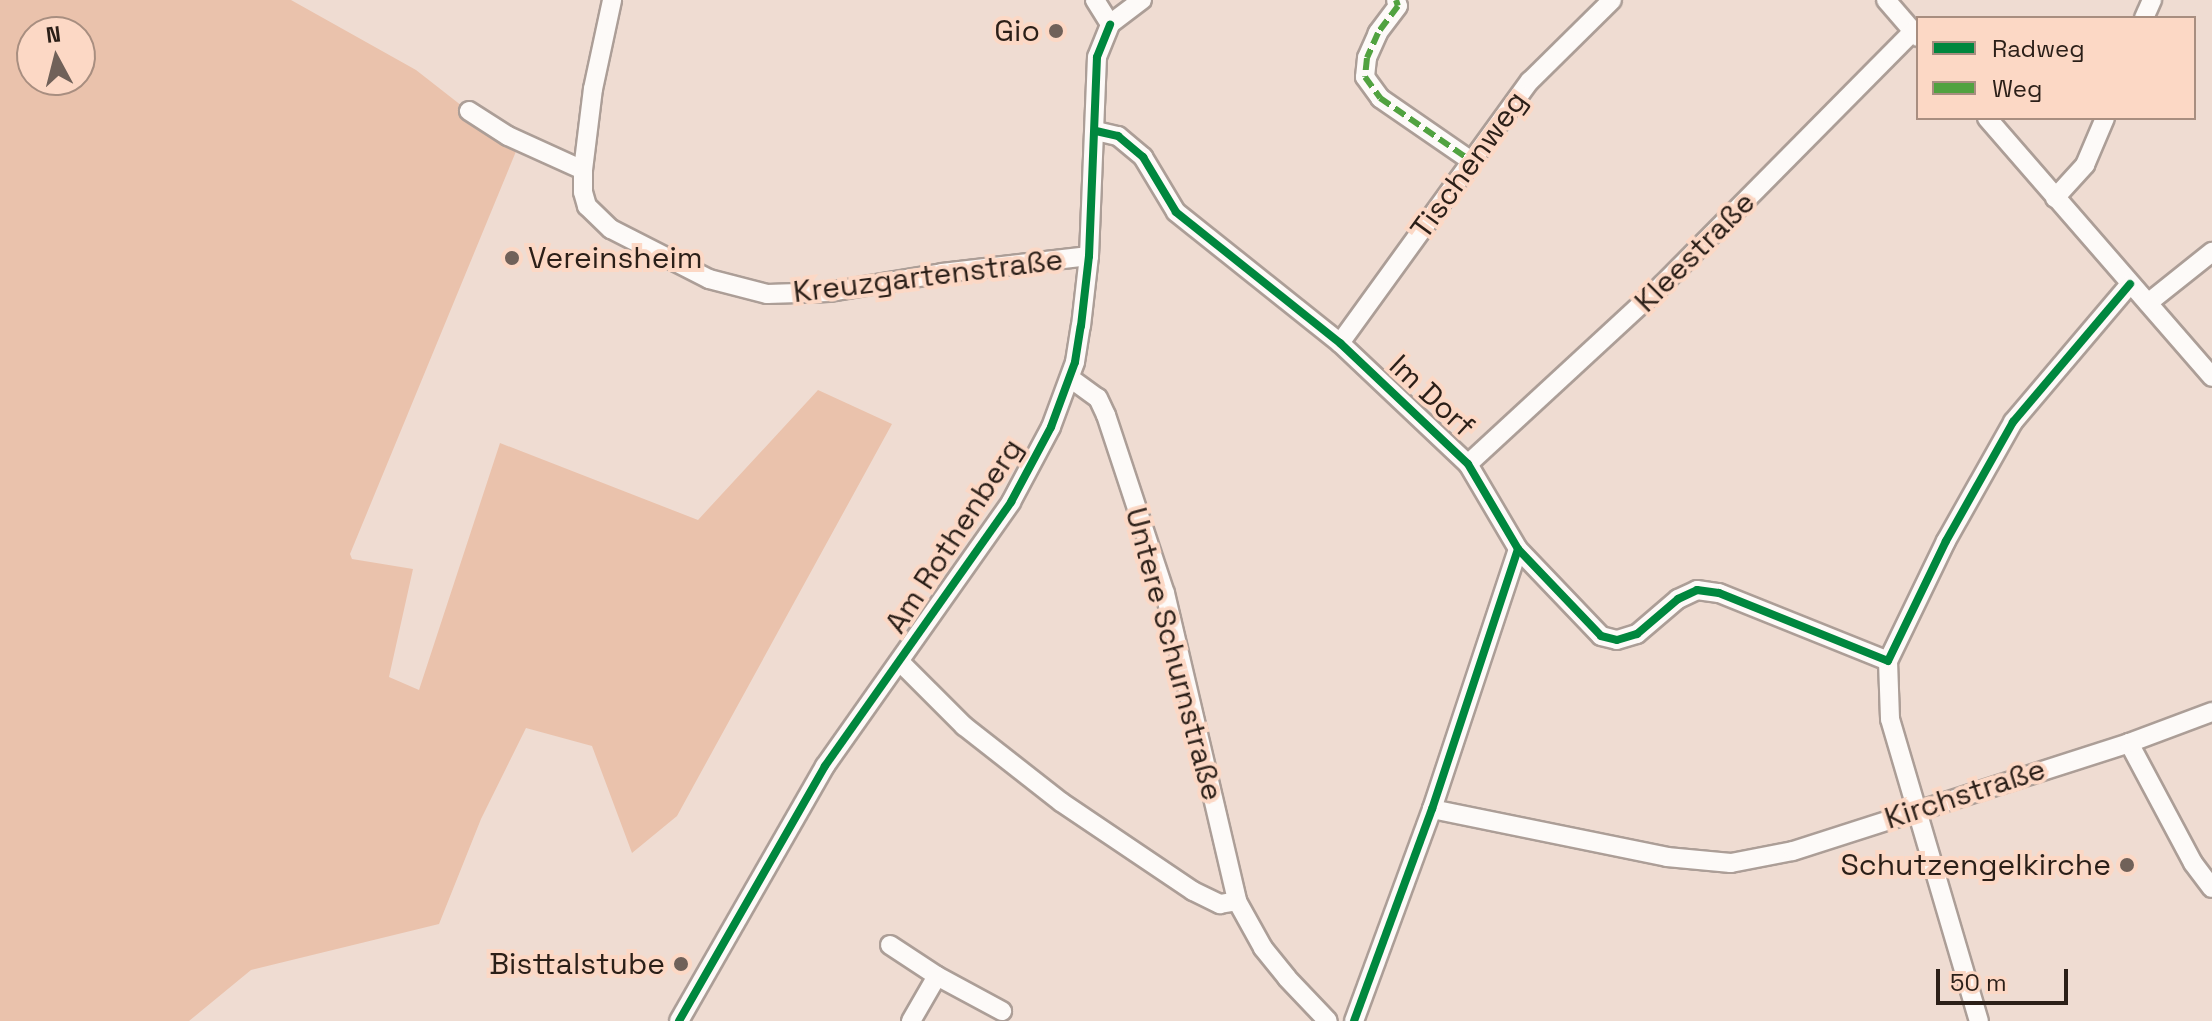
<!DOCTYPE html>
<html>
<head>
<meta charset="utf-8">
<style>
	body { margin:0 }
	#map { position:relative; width:2212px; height:1021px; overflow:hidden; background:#efdcd2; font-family:"Space Grotesk",sans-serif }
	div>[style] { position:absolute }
	.green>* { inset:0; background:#eac2ac }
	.roads { filter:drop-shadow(2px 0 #ac9e97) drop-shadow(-2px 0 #ac9e97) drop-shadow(0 2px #ac9e97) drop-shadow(0 -2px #ac9e97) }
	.minor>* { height:18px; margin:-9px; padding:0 9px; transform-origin:9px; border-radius:9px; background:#fdfaf8 }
	.quiet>* { height:6px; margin-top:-3px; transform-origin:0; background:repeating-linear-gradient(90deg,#51a240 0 12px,transparent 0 18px) }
	.cycleway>* { height:8px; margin:-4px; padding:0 4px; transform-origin:4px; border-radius:4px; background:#00873e }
	.dots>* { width:22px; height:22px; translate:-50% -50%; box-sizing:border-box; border:4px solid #fcd8c5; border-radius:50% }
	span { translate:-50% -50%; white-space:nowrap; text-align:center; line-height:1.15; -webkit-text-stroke:8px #fcd8c5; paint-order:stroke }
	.poi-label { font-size:30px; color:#2b1f18 }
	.right { translate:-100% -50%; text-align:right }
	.left { translate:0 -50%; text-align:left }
	.street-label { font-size:30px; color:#2b1f18 }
	.legend { position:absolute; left:1916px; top:16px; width:280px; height:104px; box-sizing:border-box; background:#fcd8c5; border:2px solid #a88e80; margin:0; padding:10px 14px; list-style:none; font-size:24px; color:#2b1f18 }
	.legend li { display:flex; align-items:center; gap:16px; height:40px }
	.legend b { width:40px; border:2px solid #a88e80 }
	.north { position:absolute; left:16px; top:16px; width:80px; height:80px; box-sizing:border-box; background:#fcd8c5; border:2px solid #a88e80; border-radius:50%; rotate:353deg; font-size:22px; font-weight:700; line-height:32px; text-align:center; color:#2b1f18 }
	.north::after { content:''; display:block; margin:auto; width:28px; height:36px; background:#706159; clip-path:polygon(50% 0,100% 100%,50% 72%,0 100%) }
	.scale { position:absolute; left:1936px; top:969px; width:132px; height:36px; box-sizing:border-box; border:4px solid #2b1f18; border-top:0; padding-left:10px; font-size:24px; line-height:28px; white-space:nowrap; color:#2b1f18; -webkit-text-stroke:6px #fcd8c5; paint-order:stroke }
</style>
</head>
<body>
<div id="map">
	<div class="green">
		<i style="clip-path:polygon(evenodd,0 0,291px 0,416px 70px,517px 149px,350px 554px,352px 559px,413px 569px,389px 677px,419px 690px,500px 443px,698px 520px,818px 390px,892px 424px,677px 816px,632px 853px,592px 746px,526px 728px,481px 819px,439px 924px,251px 970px,189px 1021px,0 1021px,0 0,32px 32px,80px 32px,80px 80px,32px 80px,32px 32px)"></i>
	</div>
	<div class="roads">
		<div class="minor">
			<i style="left:1095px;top:0;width:28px;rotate:58deg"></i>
			<i style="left:1396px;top:0;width:6px;rotate:72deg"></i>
			<i style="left:1398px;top:6px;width:34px;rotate:127deg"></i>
			<i style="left:1378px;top:33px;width:27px;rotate:114deg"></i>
			<i style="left:1367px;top:58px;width:19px;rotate:96deg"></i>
			<i style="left:1365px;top:77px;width:26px;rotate:54deg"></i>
			<i style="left:1380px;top:98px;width:109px;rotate:34.6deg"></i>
			<i style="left:1886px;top:0;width:49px;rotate:49.1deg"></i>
			<i style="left:2144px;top:18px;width:20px;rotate:-66deg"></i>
			<i style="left:1110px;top:24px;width:40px;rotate:-37deg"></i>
			<i style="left:469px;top:111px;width:46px;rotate:32.7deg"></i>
			<i style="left:508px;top:136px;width:82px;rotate:24.4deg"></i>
			<i style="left:583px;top:170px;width:82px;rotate:-83deg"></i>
			<i style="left:593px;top:89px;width:91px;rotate:-77.9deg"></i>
			<i style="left:1987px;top:118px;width:343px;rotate:49deg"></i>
			<i style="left:1096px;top:131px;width:23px;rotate:13deg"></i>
			<i style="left:1118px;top:136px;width:33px;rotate:40deg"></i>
			<i style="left:1143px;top:157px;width:64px;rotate:59deg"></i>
			<i style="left:1176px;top:212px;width:210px;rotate:38.6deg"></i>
			<i style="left:1340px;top:343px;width:176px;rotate:43.4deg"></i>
			<i style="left:1468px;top:464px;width:99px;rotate:59.5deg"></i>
			<i style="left:1518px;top:549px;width:274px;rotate:108.3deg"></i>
			<i style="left:1432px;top:809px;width:226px;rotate:110.2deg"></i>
			<i style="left:583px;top:170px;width:22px;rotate:90deg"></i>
			<i style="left:583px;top:192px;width:15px;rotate:74deg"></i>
			<i style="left:587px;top:206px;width:33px;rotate:44deg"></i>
			<i style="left:611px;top:229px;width:110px;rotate:27deg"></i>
			<i style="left:709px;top:279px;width:60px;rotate:14.5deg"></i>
			<i style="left:767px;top:294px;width:62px;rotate:-1.8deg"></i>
			<i style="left:829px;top:292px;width:115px;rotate:-9.5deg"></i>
			<i style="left:942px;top:273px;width:148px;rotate:-6.6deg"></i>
			<i style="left:2055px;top:198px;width:45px;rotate:-47.7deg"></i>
			<i style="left:2085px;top:165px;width:51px;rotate:-66.9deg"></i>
			<i style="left:2148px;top:303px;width:82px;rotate:-38.6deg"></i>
			<i style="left:1340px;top:343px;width:324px;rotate:-54.1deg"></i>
			<i style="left:1530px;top:81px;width:115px;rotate:-44.6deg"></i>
			<i style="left:1070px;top:378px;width:34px;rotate:36deg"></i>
			<i style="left:1098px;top:398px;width:19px;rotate:65deg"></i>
			<i style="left:1106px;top:415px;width:188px;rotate:71.7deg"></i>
			<i style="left:1165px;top:593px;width:316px;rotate:76.8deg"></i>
			<i style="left:1237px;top:901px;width:54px;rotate:61deg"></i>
			<i style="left:1263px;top:948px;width:38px;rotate:51deg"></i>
			<i style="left:1287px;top:978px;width:59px;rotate:46.4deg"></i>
			<i style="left:1468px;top:464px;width:265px;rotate:-42.7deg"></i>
			<i style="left:1663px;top:284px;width:356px;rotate:-45.3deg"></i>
			<i style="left:1518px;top:549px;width:120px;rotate:46.3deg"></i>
			<i style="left:1601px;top:636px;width:16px;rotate:14deg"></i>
			<i style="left:1617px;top:640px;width:21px;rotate:-17deg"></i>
			<i style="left:1637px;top:634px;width:54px;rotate:-40.5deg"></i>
			<i style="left:1678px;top:599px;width:21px;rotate:-25deg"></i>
			<i style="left:1697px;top:590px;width:22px;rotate:8deg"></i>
			<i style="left:1719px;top:593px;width:182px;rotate:21.9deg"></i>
			<i style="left:1888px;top:661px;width:133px;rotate:-64.2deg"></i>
			<i style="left:1946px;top:541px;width:137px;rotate:-60.6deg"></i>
			<i style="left:2013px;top:422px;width:181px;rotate:-49.7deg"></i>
			<i style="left:1888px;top:661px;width:58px;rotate:88deg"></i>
			<i style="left:1890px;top:719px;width:315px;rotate:73.6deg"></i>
			<i style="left:900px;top:662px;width:91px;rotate:45deg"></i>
			<i style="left:964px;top:726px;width:123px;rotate:38.1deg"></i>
			<i style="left:1061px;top:802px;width:159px;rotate:34deg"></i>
			<i style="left:1193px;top:891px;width:30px;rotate:26deg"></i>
			<i style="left:1220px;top:904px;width:17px;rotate:-10deg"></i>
			<i style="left:2129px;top:743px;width:136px;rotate:61.9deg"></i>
			<i style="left:2193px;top:863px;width:31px;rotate:53deg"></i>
			<i style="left:1432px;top:809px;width:240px;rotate:11.5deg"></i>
			<i style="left:1667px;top:857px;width:64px;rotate:5.4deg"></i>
			<i style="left:1731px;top:863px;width:63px;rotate:-11deg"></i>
			<i style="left:1793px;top:851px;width:353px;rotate:-17.8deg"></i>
			<i style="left:2129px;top:743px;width:89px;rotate:-20.5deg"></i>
			<i style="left:890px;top:945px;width:56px;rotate:33.4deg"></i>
			<i style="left:937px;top:976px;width:52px;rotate:120deg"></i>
			<i style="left:937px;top:976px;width:74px;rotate:28.3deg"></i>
			<i style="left:679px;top:1021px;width:294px;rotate:-60.2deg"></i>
			<i style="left:825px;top:766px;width:323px;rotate:-54.8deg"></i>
			<i style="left:1011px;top:502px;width:85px;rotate:-61.9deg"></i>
			<i style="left:1051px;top:427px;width:69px;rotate:-69.7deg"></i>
			<i style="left:1075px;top:362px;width:36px;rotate:-81deg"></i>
			<i style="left:1081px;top:326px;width:70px;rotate:-83.5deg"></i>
			<i style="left:1089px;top:256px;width:199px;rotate:-87.7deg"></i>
			<i style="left:1097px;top:57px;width:35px;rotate:-68deg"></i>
		</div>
	</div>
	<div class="quiet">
		<i style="left:1396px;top:0;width:6px;rotate:72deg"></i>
		<i style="left:1398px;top:6px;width:34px;rotate:127deg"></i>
		<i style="left:1378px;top:33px;width:27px;rotate:114deg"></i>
		<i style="left:1367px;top:58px;width:19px;rotate:96deg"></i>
		<i style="left:1365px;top:77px;width:26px;rotate:54deg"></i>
		<i style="left:1380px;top:98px;width:109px;rotate:34.6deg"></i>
	</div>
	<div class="cycleway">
		<i style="left:1096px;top:131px;width:23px;rotate:13deg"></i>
		<i style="left:1118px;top:136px;width:33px;rotate:40deg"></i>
		<i style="left:1143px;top:157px;width:64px;rotate:59deg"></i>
		<i style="left:1176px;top:212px;width:210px;rotate:38.6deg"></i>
		<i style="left:1340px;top:343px;width:176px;rotate:43.4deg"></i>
		<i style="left:1468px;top:464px;width:99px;rotate:59.5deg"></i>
		<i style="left:1518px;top:549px;width:274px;rotate:108.3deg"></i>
		<i style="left:1432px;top:809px;width:226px;rotate:110.2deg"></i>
		<i style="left:1518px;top:549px;width:120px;rotate:46.3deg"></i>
		<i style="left:1601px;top:636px;width:16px;rotate:14deg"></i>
		<i style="left:1617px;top:640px;width:21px;rotate:-17deg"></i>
		<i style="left:1637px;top:634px;width:54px;rotate:-40.5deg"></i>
		<i style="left:1678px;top:599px;width:21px;rotate:-25deg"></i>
		<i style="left:1697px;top:590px;width:22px;rotate:8deg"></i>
		<i style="left:1719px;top:593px;width:182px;rotate:21.9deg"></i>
		<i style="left:1888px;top:661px;width:133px;rotate:-64.2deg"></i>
		<i style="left:1946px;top:541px;width:137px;rotate:-60.6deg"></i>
		<i style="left:2013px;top:422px;width:181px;rotate:-49.7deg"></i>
		<i style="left:679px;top:1021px;width:294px;rotate:-60.2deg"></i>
		<i style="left:825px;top:766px;width:323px;rotate:-54.8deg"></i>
		<i style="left:1011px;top:502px;width:85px;rotate:-61.9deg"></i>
		<i style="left:1051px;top:427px;width:69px;rotate:-69.7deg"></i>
		<i style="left:1075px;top:362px;width:36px;rotate:-81deg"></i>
		<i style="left:1081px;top:326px;width:70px;rotate:-83.5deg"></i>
		<i style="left:1089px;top:256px;width:199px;rotate:-87.7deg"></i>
		<i style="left:1097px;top:57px;width:35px;rotate:-68deg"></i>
	</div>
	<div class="dots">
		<i style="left:1056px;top:31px;background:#706159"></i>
		<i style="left:512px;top:258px;background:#706159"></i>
		<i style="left:2127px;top:865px;background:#706159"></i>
		<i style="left:681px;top:964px;background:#706159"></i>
	</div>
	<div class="poi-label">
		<span class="right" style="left:1040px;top:31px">Gio</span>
		<span class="left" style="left:528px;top:258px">Vereinsheim</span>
		<span class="right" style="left:2111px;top:865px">Schutzengelkirche</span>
		<span class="right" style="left:665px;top:964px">Bisttalstube</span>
	</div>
	<div class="street-label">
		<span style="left:1469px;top:165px;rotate:-54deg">Tischenweg</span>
		<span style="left:1695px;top:252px;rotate:-45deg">Kleestraße</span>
		<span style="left:928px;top:276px;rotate:-7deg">Kreuzgartenstraße</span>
		<span style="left:1432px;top:396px;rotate:43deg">Im Dorf</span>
		<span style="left:954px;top:536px;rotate:-57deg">Am Rothenberg</span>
		<span style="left:1174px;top:654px;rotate:75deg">Untere Schurnstraße</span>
		<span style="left:1965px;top:794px;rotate:-18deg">Kirchstraße</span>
	</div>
	<ul class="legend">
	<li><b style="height:10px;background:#00873e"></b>Radweg</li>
	<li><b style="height:10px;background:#51a240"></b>Weg</li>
	</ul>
	<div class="north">N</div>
	<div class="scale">50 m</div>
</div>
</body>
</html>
